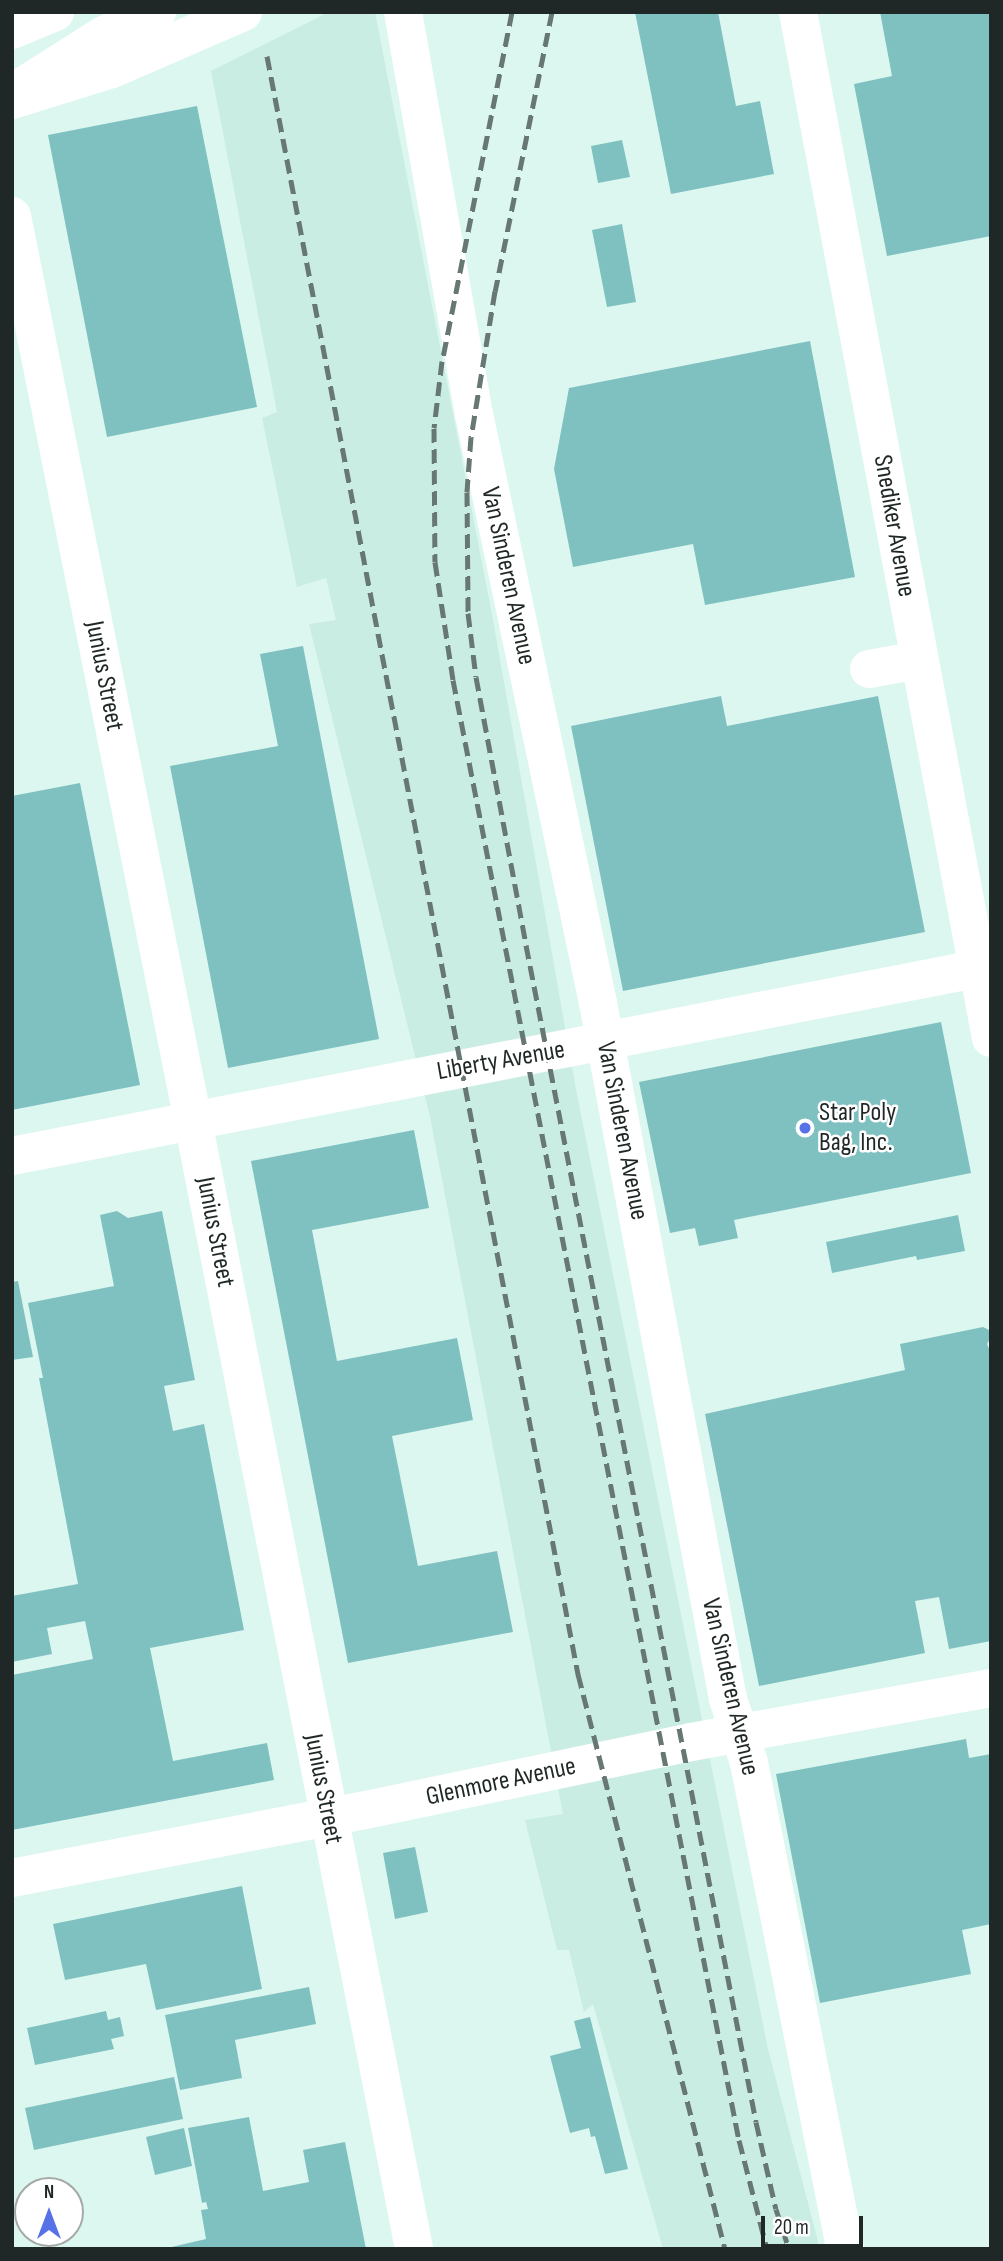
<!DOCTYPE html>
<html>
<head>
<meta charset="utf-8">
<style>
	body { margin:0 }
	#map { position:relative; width:1003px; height:2261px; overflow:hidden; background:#dcf7ef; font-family:"Sofia Sans Condensed",sans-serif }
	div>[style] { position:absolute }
	.built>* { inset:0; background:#caede3 }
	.building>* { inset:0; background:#7fc1c0 }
	.minor>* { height:38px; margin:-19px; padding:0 19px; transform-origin:19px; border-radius:19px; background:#fff }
	.major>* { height:38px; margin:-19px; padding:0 19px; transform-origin:19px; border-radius:19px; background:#fff }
	.rail>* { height:5px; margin-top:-2.5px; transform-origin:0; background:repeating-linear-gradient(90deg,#677773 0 14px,transparent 0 21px) }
	.dots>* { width:19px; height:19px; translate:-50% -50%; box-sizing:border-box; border:4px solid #fff; border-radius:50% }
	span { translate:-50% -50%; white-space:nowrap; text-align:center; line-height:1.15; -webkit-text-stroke:5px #fff; paint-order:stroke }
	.street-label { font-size:26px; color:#1f2826 }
	.poi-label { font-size:26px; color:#1f2826 }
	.left { translate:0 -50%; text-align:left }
	.frame { position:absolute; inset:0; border:14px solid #1f2826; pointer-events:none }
	.north { position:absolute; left:14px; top:2177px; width:70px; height:70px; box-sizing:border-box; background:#fff; border:2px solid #a5a9a8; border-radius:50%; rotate:0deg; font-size:19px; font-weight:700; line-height:28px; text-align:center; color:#1f2826 }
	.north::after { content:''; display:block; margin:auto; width:24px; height:32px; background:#5771e7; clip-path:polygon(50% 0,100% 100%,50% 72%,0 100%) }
	.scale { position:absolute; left:761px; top:2216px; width:102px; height:32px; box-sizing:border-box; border:4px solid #1f2826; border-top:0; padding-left:9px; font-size:21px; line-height:24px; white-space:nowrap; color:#1f2826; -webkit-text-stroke:5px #fff; paint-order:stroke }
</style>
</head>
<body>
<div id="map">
	<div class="built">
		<i style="clip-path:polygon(329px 12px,375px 12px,492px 614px,576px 1089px,768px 2049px,820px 2249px,663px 2249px,593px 2004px,584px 2012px,569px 1950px,557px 1950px,525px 1820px,563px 1814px,430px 1117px,309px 624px,336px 620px,326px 578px,297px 587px,262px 418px,277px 412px,211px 71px)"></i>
	</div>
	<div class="building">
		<i style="clip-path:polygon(635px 12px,718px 12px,736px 106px,760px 101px,774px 174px,671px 194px)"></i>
		<i style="clip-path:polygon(880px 12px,991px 12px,991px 236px,887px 256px,854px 84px,892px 76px)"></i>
		<i style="clip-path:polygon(197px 106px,257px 407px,107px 437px,48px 135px)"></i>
		<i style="clip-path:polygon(622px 140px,630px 177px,598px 183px,591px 146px)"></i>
		<i style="clip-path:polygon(622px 224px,636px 302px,607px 307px,592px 230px)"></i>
		<i style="clip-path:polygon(810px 341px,855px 577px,705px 605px,693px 544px,573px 567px,554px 469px,569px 388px)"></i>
		<i style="clip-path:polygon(303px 646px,379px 1039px,228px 1068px,170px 766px,278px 746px,260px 654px)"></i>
		<i style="clip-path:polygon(721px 696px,727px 726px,878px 696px,925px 932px,623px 991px,571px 726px)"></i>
		<i style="clip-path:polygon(80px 783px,140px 1085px,12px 1110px,12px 796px)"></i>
		<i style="clip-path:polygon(941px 1022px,971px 1173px,734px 1220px,738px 1238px,699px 1246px,695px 1228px,670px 1233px,639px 1082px)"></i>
		<i style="clip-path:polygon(414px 1130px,429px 1208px,312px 1230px,337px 1361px,457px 1338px,473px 1420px,392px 1436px,418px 1566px,497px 1551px,513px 1632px,348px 1663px,251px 1161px)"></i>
		<i style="clip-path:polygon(117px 1211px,128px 1218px,162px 1211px,195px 1380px,164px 1386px,173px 1431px,204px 1424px,244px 1630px,150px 1648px,173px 1761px,267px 1743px,274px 1780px,12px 1830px,12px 1675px,93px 1659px,85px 1621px,47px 1628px,52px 1654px,12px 1662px,12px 1596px,78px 1584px,39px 1378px,43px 1378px,28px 1303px,114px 1286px,100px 1215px)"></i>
		<i style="clip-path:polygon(958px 1215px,965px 1251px,917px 1260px,916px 1256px,832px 1273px,826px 1242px)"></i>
		<i style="clip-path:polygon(18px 1281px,33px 1357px,12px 1360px,12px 1282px)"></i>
		<i style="clip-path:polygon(983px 1327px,989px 1330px,991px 1337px,987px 1344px,991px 1353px,991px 1641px,949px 1649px,939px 1597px,915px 1601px,925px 1653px,759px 1686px,705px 1414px,905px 1370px,900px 1344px)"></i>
		<i style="clip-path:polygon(966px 1739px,969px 1758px,991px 1754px,991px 1924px,962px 1930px,971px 1974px,820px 2003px,776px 1774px)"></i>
		<i style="clip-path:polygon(415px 1847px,428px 1912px,395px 1919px,383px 1853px)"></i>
		<i style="clip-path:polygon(242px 1886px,262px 1989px,156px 2010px,146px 1964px,65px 1980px,53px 1924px)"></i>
		<i style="clip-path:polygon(309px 1987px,316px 2024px,235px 2040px,242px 2078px,180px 2090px,165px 2015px)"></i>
		<i style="clip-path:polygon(106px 2011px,108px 2020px,120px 2017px,124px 2036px,111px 2039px,114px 2049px,35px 2065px,27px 2028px)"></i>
		<i style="clip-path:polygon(590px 2017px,628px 2169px,605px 2174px,595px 2136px,591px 2137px,589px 2128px,570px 2133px,550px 2056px,581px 2048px,574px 2021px)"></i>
		<i style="clip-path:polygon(174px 2077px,183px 2119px,34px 2150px,25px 2108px)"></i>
		<i style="clip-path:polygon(249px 2117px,263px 2191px,309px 2182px,303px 2150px,345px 2142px,366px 2249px,163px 2249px,206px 2239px,201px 2210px,208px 2209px,206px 2202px,202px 2203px,188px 2128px)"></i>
		<i style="clip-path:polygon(184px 2128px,192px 2166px,155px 2175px,146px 2137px)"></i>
	</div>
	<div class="minor">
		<i style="left:403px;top:12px;width:408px;rotate:80deg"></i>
		<i style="left:474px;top:414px;width:602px;rotate:78.11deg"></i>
		<i style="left:598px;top:1003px;width:708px;rotate:79.42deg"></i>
		<i style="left:728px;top:1699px;width:67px;rotate:71.8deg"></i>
		<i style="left:749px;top:1763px;width:495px;rotate:78.8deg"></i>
		<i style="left:798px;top:12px;width:1044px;rotate:79.35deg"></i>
		<i style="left:12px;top:100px;width:105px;rotate:-17.2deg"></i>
		<i style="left:112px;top:69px;width:143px;rotate:-23.5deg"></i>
		<i style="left:12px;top:216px;width:923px;rotate:78.69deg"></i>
		<i style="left:193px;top:1121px;width:1149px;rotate:78.91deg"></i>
		<i style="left:869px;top:669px;width:51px;rotate:-10.2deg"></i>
		<i style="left:12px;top:1156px;width:997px;rotate:-10.98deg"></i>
		<i style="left:12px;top:1878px;width:355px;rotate:-10.9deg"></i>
		<i style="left:361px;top:1811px;width:337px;rotate:-11.8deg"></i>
		<i style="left:691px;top:1742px;width:305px;rotate:-10.2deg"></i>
	</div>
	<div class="major">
		<i style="left:12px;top:30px;width:47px;rotate:-22.7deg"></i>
		<i style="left:12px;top:93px;width:109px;rotate:-32.2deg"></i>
		<i style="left:104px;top:35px;width:58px;rotate:-23.5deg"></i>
	</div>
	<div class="rail">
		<i style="left:512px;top:12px;width:356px;rotate:101.3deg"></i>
		<i style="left:442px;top:361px;width:67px;rotate:96.8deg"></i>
		<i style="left:434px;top:428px;width:134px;rotate:89.6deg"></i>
		<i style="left:435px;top:562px;width:119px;rotate:81.3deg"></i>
		<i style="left:453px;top:680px;width:1488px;rotate:78.92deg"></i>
		<i style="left:739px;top:2140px;width:113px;rotate:75.6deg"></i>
		<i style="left:552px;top:12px;width:285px;rotate:101.5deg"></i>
		<i style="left:495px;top:291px;width:148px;rotate:99.3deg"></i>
		<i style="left:471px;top:437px;width:55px;rotate:94.2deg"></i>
		<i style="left:467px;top:492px;width:121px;rotate:89.5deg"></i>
		<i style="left:468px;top:613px;width:64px;rotate:82.9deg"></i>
		<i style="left:476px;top:677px;width:273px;rotate:79.4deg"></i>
		<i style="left:526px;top:945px;width:1199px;rotate:78.94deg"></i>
		<i style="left:756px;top:2122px;width:89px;rotate:77.1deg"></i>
		<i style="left:776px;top:2209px;width:42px;rotate:72deg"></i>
		<i style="left:267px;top:56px;width:1648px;rotate:79.12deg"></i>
		<i style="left:578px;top:1674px;width:593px;rotate:75.66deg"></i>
	</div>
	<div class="dots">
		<i style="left:805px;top:1128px;background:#5771e7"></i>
	</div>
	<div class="street-label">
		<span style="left:894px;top:526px;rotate:80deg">Snediker Avenue</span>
		<span style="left:508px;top:576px;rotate:78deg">Van Sinderen Avenue</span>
		<span style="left:104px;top:676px;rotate:79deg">Junius Street</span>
		<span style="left:501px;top:1061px;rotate:-10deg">Liberty Avenue</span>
		<span style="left:622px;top:1131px;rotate:79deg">Van Sinderen Avenue</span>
		<span style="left:215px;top:1232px;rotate:79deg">Junius Street</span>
		<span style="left:730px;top:1687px;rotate:77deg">Van Sinderen Avenue</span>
		<span style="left:501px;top:1782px;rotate:-12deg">Glenmore Avenue</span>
		<span style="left:323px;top:1789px;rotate:79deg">Junius Street</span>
	</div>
	<div class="poi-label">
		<span class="left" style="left:819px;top:1128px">Star Poly<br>Bag, Inc.</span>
	</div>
	<div class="frame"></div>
	<div class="north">N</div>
	<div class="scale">20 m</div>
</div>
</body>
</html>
